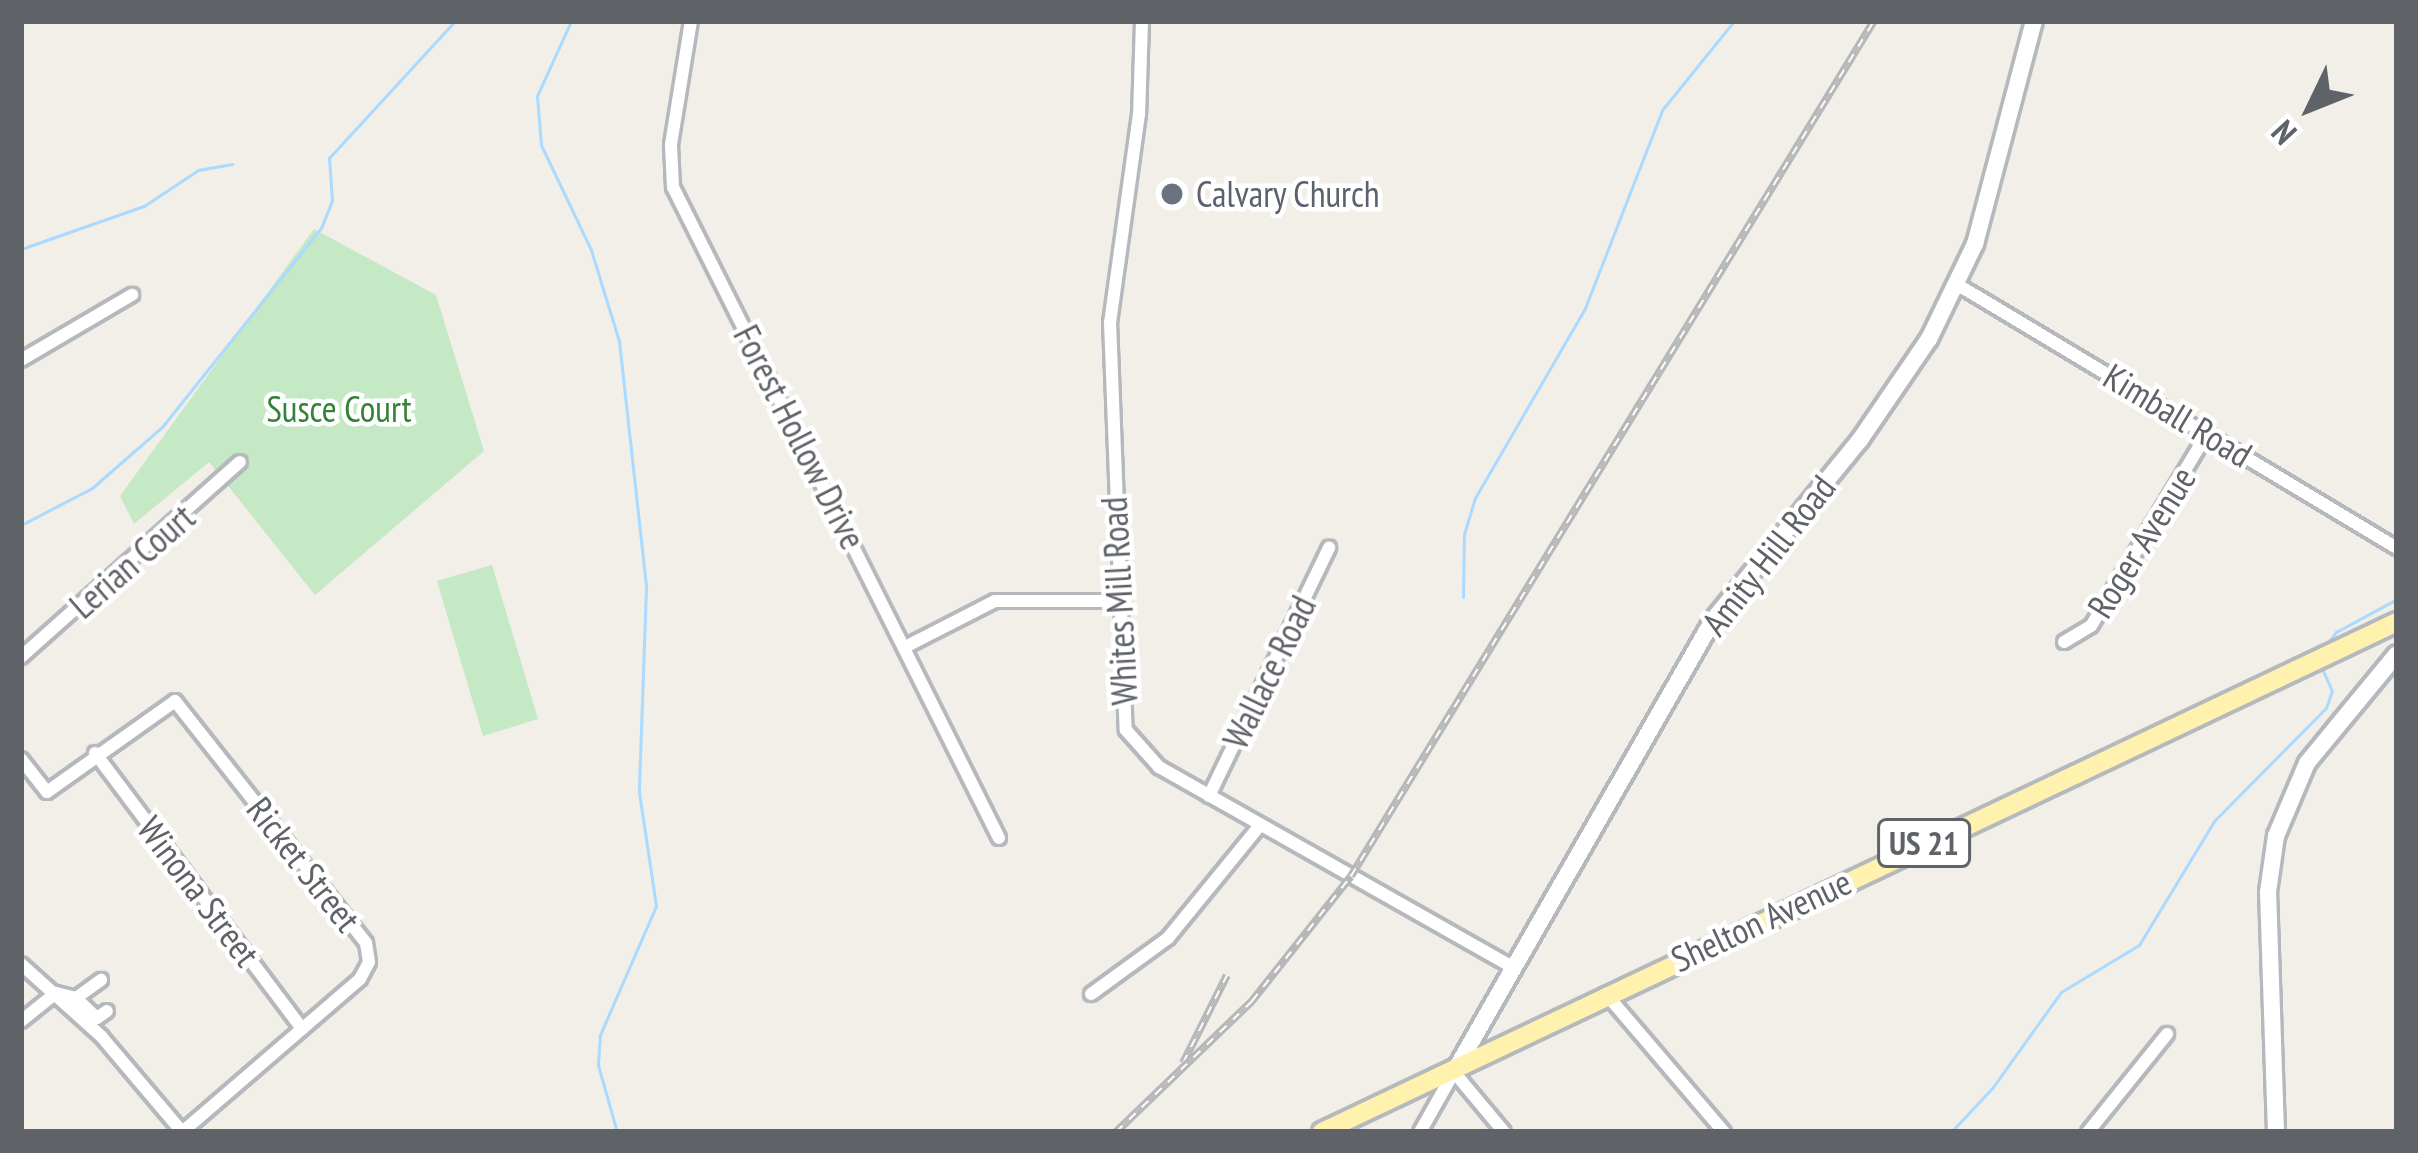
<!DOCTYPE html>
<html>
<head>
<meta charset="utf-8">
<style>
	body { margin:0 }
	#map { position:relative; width:2418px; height:1153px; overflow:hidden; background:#f1efe8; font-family:"PT Sans Narrow",sans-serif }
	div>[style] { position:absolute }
	.green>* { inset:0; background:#c5e8c5 }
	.stream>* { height:3px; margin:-1.5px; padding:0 1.5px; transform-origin:1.5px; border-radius:1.5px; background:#aadaff }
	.roads { filter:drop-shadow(3px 0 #b5b8bc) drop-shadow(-3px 0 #b5b8bc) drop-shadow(0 3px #b5b8bc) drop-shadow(0 -3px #b5b8bc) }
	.street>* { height:12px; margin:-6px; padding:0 6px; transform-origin:6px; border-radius:6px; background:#fff }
	.secondary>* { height:16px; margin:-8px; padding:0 8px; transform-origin:8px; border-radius:8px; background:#fff }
	.primary>* { height:18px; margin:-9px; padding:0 9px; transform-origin:9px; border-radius:9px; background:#fff2af }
	.rail>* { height:8px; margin-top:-4px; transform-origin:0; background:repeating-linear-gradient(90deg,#fff 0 9px,#b6b7b8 0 18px); box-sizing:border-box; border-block:3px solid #b6b7b8 }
	.dots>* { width:33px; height:33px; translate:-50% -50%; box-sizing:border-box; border:6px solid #fff; border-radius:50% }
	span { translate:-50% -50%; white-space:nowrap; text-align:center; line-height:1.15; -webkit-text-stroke:9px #fff; paint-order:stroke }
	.shield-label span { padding:3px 9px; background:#fff; border:3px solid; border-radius:9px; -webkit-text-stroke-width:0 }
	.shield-label { font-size:33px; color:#5f6368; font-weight:700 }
	.worship-label { font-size:36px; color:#5b616d }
	.left { translate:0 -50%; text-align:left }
	.park-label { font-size:36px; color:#348238 }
	.street-label { font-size:36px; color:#5f6368 }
	.frame { position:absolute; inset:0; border:24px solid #5f6368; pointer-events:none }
	.north { position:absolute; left:2250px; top:48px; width:120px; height:120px; -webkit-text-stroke:9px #fff; paint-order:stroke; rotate:227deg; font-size:33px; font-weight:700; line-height:48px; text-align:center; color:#5f6368 }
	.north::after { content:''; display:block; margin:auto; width:42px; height:54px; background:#5f6368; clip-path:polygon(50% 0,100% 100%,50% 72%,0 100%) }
</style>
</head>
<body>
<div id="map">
	<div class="green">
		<i style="clip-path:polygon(314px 229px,436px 295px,484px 451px,315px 595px,209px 462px,134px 524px,120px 496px)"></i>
		<i style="clip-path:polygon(492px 565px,538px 719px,483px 736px,437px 581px)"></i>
	</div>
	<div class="stream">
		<i style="left:571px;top:21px;width:82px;rotate:114.4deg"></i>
		<i style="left:537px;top:96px;width:49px;rotate:85.3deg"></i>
		<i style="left:541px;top:145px;width:116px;rotate:64.5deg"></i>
		<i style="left:591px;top:250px;width:95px;rotate:72.9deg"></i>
		<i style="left:619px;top:341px;width:247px;rotate:83.7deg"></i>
		<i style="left:646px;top:587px;width:205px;rotate:92deg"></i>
		<i style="left:639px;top:792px;width:115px;rotate:81.5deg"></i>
		<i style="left:656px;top:906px;width:141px;rotate:113.5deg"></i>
		<i style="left:600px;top:1035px;width:30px;rotate:94deg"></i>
		<i style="left:598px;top:1065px;width:70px;rotate:74.2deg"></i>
		<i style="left:21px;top:249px;width:130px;rotate:-19.3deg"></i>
		<i style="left:144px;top:206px;width:65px;rotate:-33.7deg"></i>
		<i style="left:198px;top:170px;width:35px;rotate:-10deg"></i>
		<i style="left:21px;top:525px;width:80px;rotate:-27.5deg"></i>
		<i style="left:92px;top:488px;width:93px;rotate:-41.1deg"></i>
		<i style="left:162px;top:427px;width:255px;rotate:-51.4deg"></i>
		<i style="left:321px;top:228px;width:29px;rotate:-68deg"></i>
		<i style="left:332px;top:201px;width:43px;rotate:-94deg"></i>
		<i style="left:329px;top:158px;width:186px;rotate:-47.4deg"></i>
		<i style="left:1463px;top:597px;width:63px;rotate:-89.1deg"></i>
		<i style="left:1464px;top:534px;width:38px;rotate:-73deg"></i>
		<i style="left:1475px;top:498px;width:220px;rotate:-59.9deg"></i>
		<i style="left:1585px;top:308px;width:212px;rotate:-68.7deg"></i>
		<i style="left:1662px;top:110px;width:114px;rotate:-51deg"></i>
		<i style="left:2322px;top:651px;width:24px;rotate:-54deg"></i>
		<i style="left:2336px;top:632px;width:69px;rotate:-28.4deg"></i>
		<i style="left:1951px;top:1132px;width:62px;rotate:-47deg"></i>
		<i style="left:1993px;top:1087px;width:117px;rotate:-54.4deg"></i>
		<i style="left:2061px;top:992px;width:91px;rotate:-31.1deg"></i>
		<i style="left:2139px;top:945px;width:145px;rotate:-58.8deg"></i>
		<i style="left:2214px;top:821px;width:159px;rotate:-45.3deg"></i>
		<i style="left:2326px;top:708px;width:18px;rotate:-71deg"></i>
		<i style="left:2332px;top:691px;width:27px;rotate:-114deg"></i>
	</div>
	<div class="roads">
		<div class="street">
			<i style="left:691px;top:21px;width:126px;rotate:99.2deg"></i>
			<i style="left:671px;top:145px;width:42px;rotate:87.3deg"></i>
			<i style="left:673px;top:187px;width:728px;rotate:63.4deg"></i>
			<i style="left:1142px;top:21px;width:93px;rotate:91.8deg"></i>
			<i style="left:1139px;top:114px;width:210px;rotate:97.9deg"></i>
			<i style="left:1110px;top:322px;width:408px;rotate:87.8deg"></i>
			<i style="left:1126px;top:730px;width:50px;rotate:48.3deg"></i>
			<i style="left:1159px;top:767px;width:402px;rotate:29.5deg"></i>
			<i style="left:1958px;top:285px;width:512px;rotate:30.93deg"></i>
			<i style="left:21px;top:360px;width:129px;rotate:-30.4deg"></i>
			<i style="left:2064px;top:642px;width:31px;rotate:-31deg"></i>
			<i style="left:2091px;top:626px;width:227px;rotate:-58.9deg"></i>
			<i style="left:907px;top:646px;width:99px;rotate:-27.1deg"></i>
			<i style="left:995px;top:601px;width:122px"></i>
			<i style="left:21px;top:657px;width:293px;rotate:-41.7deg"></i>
			<i style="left:95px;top:753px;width:345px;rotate:53.1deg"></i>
			<i style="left:21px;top:759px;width:42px;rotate:51.8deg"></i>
			<i style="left:47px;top:792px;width:157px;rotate:-35.4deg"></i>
			<i style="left:175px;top:701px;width:308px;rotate:51.7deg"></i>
			<i style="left:366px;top:943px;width:19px;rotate:81deg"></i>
			<i style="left:369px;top:962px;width:19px;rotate:118deg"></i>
			<i style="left:360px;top:979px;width:235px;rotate:139.3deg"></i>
			<i style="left:1209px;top:796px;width:276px;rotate:-64.2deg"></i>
			<i style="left:21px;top:964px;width:108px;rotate:42deg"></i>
			<i style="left:101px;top:1036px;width:126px;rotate:49.8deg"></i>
			<i style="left:1091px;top:994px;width:95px;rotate:-36deg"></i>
			<i style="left:1168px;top:938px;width:146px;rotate:-50.8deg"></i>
			<i style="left:1606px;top:994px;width:182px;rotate:49.5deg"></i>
			<i style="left:76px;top:998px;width:29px;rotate:44deg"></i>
			<i style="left:97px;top:1018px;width:12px;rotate:-35deg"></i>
			<i style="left:21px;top:1021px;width:45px;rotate:-38.7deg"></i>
			<i style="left:56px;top:993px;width:21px;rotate:14deg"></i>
			<i style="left:76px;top:998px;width:31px;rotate:-36deg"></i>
			<i style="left:1420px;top:1132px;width:69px;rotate:-60.5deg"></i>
			<i style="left:1454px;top:1072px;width:78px;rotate:50.2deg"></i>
			<i style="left:2088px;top:1132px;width:126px;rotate:-51.1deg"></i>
		</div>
		<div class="secondary">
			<i style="left:1454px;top:1072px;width:521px;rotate:-60.19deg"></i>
			<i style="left:1713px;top:620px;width:232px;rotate:-50.8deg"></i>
			<i style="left:1860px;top:440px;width:122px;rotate:-55.7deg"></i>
			<i style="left:1929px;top:339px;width:106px;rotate:-64.2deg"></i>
			<i style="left:1975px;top:244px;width:231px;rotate:-75.2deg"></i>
			<i style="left:2276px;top:1132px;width:240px;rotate:-91.9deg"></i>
			<i style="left:2268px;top:892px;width:57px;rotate:-81.9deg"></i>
			<i style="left:2276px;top:836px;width:79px;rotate:-67deg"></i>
			<i style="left:2307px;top:763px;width:141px;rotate:-50.5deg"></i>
		</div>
		<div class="primary">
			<i style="left:1322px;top:1132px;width:1190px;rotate:-25.38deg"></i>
		</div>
	</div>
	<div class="rail">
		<i style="left:1183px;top:1063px;width:98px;rotate:-63.4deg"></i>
		<i style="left:1116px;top:1132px;width:189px;rotate:-43.9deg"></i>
		<i style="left:1252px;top:1001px;width:159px;rotate:-51.6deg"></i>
		<i style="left:1351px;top:876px;width:1002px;rotate:-58.55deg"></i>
	</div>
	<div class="dots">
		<i style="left:1172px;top:194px;background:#6b7280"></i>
	</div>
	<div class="shield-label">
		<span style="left:1924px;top:843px">US 21</span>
	</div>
	<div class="worship-label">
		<span class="left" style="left:1196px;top:194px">Calvary Church</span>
	</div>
	<div class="park-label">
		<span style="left:339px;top:409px">Susce Court</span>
	</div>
	<div class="street-label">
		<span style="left:2178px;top:415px;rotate:31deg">Kimball Road</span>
		<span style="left:800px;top:437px;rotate:63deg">Forest Hollow Drive</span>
		<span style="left:2141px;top:542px;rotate:-58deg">Roger Avenue</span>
		<span style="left:1768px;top:555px;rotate:-52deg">Amity Hill Road</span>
		<span style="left:132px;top:561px;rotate:-41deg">Lerian Court</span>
		<span style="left:1119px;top:601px;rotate:-93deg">Whites Mill Road</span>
		<span style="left:1269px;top:672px;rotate:-64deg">Wallace Road</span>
		<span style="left:304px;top:864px;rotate:52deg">Ricket Street</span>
		<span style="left:199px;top:891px;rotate:53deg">Winona Street</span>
		<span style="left:1761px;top:920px;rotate:-25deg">Shelton Avenue</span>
	</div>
	<div class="frame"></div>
	<div class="north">N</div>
</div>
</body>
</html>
